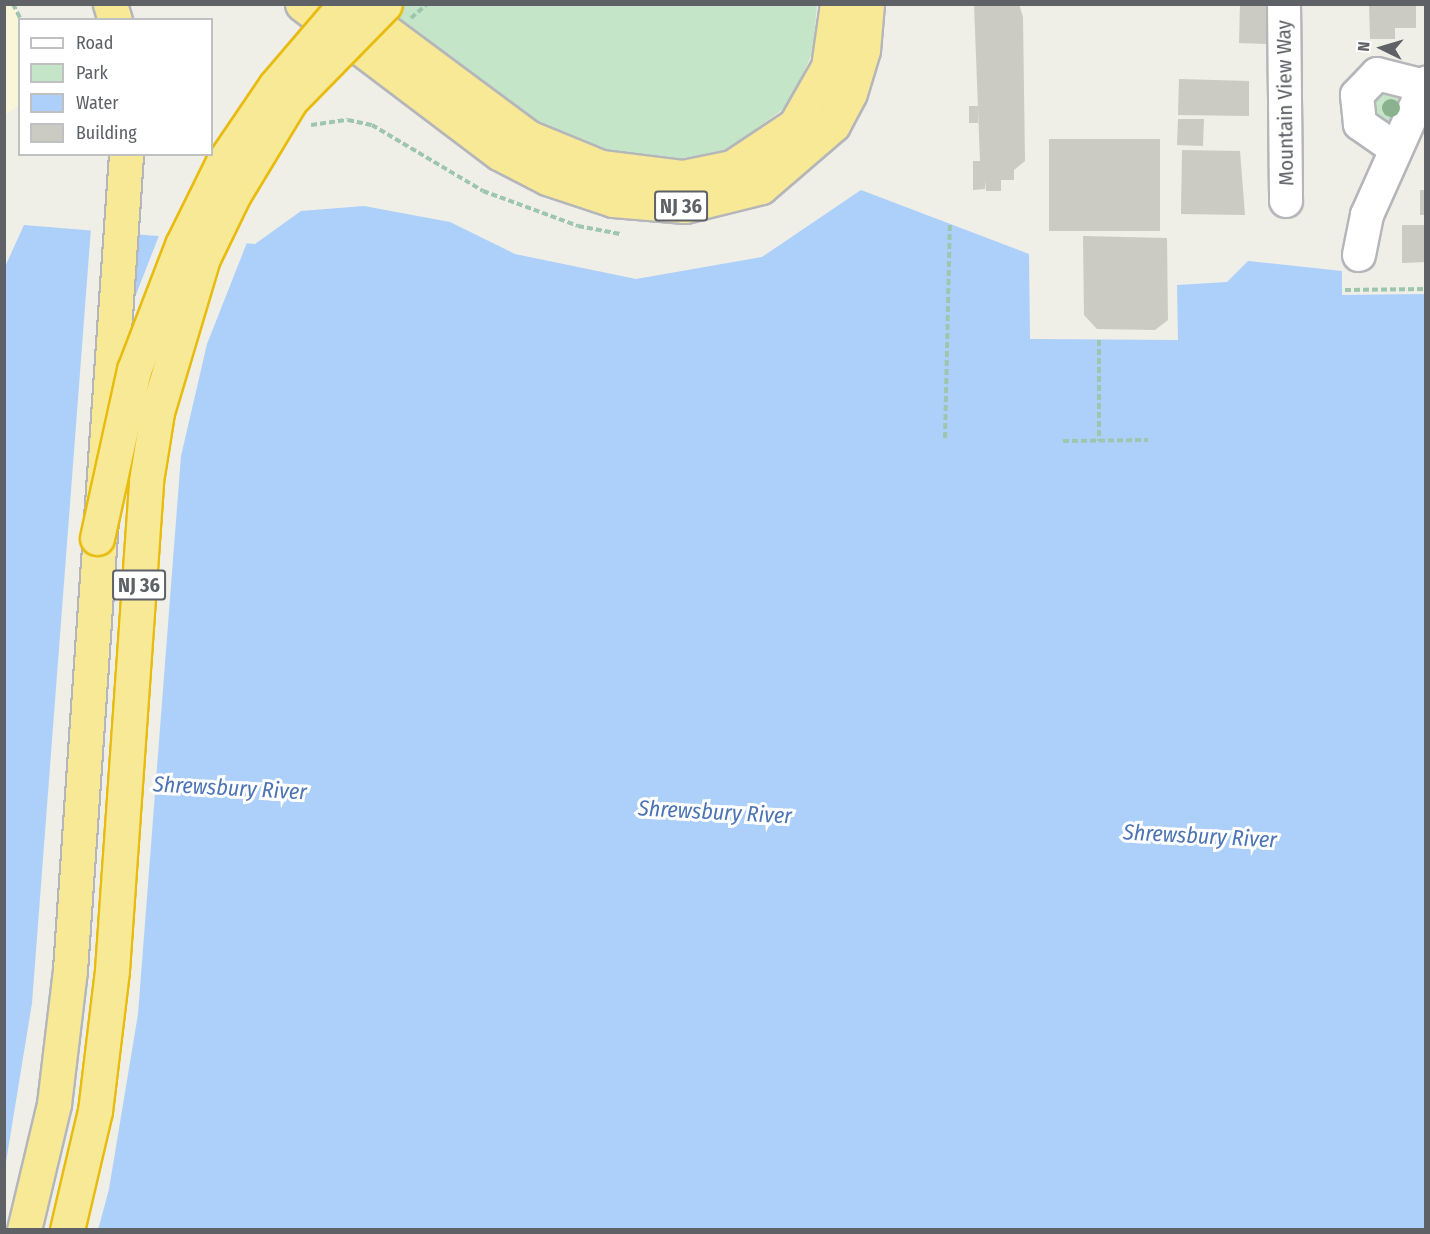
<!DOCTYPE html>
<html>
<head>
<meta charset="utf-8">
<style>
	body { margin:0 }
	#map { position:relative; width:1430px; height:1234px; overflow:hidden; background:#efeee7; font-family:"Fira Sans Condensed",sans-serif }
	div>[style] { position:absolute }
	.green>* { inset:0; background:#c5e5c8 }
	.sand>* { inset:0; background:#f9f5d8 }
	.water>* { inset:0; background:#acd0fa }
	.pier>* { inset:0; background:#efeee7 }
	.building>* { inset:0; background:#cbcac3 }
	.path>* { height:4px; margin-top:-2px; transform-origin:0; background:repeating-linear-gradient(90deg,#9ec6ae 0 6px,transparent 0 9px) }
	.roads { filter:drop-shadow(2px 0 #b4b6ba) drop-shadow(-2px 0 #b4b6ba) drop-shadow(0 2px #b4b6ba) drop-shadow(0 -2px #b4b6ba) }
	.minor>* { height:32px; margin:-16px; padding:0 16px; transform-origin:16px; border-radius:16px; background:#fff }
	.highway>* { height:33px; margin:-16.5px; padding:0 16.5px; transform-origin:16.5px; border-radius:16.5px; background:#f7e996 }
	.path-bridge>* { height:4px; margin-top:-2px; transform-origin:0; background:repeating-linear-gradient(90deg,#9ec6ae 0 6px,transparent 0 9px) }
	.bridges { filter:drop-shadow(2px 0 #e8bb0e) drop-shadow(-2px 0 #e8bb0e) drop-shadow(0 2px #e8bb0e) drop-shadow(0 -2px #e8bb0e) }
	.highway-bridge>* { height:33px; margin:-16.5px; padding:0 16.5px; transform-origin:16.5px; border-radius:16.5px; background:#f7e996 }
	.trees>* { width:18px; height:18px; margin:-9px; border-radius:50%; background:#8bb28e }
	span { translate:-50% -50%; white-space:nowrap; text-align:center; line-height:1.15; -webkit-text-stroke:6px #fff; paint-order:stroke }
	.shield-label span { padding:2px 4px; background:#fff; border:2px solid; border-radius:4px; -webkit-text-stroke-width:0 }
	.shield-label { font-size:20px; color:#5e6166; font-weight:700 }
	.street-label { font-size:21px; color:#5e6166 }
	.water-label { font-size:22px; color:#4c74b4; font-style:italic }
	.frame { position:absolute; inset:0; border:6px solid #5e6166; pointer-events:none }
	.legend { position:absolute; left:18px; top:18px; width:195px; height:138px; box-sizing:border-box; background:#fff; border:2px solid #bfc0c2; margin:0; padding:8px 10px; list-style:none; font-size:18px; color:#5e6166 }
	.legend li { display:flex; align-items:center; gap:12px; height:30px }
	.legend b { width:30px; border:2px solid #bfc0c2 }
	.north { position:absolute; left:1352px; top:18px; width:60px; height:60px; -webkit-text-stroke:4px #fff; paint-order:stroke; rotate:275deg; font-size:16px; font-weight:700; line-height:24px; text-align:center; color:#5e6166 }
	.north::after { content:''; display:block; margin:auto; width:21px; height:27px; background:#5e6166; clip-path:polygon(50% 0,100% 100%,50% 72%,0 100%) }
</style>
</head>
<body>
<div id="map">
	<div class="green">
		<i style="clip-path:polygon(817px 4px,813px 51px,790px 104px,726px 151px,670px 160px,595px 148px,528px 116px,375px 5px)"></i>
		<i style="clip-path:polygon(1377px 87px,1405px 96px,1389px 126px,1374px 123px,1368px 96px)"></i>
	</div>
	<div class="sand">
		<i style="clip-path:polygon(5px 4px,13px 5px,21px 19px,19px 105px,5px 115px)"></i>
	</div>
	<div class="water">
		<i style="clip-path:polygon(861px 190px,1029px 254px,1030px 339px,1178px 340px,1177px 285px,1227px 282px,1248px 261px,1342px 271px,1342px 295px,1425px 294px,1425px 1229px,5px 1230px,4px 269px,24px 225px,255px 244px,301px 211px,364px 206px,450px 222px,515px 254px,636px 279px,762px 257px)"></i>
	</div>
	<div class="pier">
		<i style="clip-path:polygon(91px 228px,135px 231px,130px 310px,160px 233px,248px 240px,207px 344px,181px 456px,138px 1014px,109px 1189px,98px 1230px,4px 1229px,5px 1168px,32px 1003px)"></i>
	</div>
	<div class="building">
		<i style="clip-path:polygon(974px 4px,1019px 4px,1023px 17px,1025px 161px,1014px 170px,1014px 180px,1001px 180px,1001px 191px,986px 191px,986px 180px,985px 189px,973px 190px,973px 161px,980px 161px)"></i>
		<i style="clip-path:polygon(1240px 4px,1266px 4px,1266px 44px,1239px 43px)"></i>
		<i style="clip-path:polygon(1369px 4px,1416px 4px,1416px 28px,1395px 28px,1395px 39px,1370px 39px)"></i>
		<i style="clip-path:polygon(1179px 79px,1249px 81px,1249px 116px,1178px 115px)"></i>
		<i style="clip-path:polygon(969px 106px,978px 106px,978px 123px,969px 123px)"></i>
		<i style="clip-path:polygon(1178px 119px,1204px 119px,1203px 146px,1177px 145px)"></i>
		<i style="clip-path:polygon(1049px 139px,1160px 139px,1160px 231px,1049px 231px)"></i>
		<i style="clip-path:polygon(1182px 150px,1240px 151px,1245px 215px,1181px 214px)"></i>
		<i style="clip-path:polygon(1420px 190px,1426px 190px,1426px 215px,1420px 215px)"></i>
		<i style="clip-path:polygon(1402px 225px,1426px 225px,1426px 262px,1402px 263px)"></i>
		<i style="clip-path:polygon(1083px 236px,1167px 238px,1168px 320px,1155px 330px,1097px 329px,1084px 315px)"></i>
	</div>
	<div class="path">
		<i style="left:13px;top:4px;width:18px;rotate:63deg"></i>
		<i style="left:311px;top:125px;width:37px;rotate:-8deg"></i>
		<i style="left:348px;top:120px;width:25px;rotate:12deg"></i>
		<i style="left:372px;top:125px;width:129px;rotate:30.7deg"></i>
		<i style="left:483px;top:191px;width:101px;rotate:20.2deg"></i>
		<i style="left:578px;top:226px;width:43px;rotate:10.8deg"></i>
		<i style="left:1345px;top:290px;width:81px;rotate:-0.7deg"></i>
		<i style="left:1099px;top:340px;width:101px;rotate:90deg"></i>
		<i style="left:945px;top:438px;width:214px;rotate:-88.7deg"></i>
		<i style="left:1063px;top:441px;width:85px;rotate:-0.7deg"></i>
	</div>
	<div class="roads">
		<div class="minor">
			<i style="left:1284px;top:4px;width:197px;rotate:89.4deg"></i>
			<i style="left:1396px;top:149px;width:44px;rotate:-145.2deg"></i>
			<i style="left:1360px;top:124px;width:29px;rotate:-96deg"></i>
			<i style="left:1357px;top:95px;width:29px;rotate:-46deg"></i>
			<i style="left:1377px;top:74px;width:49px;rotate:14.3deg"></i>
			<i style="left:1359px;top:255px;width:41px;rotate:-78.7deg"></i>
			<i style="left:1367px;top:215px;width:145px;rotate:-65.9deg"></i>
		</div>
		<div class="highway">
			<i style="left:110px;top:4px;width:17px;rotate:73deg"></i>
			<i style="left:302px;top:4px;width:247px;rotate:37.1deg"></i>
			<i style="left:499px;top:153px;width:54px;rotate:27.5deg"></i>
			<i style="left:547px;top:178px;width:70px;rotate:18.4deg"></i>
			<i style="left:613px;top:200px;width:72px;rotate:4.8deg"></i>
			<i style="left:685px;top:206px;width:78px;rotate:-14deg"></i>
			<i style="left:761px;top:187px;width:95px;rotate:-40.7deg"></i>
			<i style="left:833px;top:125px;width:36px;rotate:-62deg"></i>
			<i style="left:850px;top:93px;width:45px;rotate:-73.2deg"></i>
			<i style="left:863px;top:50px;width:46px;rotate:-85deg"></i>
			<i style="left:349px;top:4px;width:223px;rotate:36.6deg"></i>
			<i style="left:528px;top:137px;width:79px;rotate:22.3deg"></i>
			<i style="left:601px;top:167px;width:83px;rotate:7deg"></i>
			<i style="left:683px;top:177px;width:50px;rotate:-11.5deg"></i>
			<i style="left:732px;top:167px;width:76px;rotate:-33.7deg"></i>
			<i style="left:795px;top:125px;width:67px;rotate:-60.4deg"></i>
			<i style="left:828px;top:67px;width:64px;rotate:-81.9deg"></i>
			<i style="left:24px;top:1230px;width:130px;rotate:-76.6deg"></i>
			<i style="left:54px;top:1104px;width:135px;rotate:-83.2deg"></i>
			<i style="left:70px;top:970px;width:818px;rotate:-86.07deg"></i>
		</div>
	</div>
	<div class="path-bridge">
		<i style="left:411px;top:18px;width:21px;rotate:-41deg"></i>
	</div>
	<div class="bridges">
		<div class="highway-bridge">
			<i style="left:97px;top:538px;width:172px;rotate:-77.6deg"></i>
			<i style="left:134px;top:370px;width:134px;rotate:-69deg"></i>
			<i style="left:182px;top:245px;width:90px;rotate:-63.7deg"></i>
			<i style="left:222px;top:164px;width:94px;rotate:-55.8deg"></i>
			<i style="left:275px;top:86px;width:108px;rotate:-49.5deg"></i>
			<i style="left:67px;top:1230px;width:122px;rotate:-76.8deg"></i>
			<i style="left:95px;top:1111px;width:142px;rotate:-83.1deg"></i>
			<i style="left:112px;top:970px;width:490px;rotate:-86deg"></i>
			<i style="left:146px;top:481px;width:70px;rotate:-80.9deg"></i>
			<i style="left:157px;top:412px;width:161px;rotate:-73.4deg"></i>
			<i style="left:203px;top:258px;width:71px;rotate:-64.2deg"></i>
			<i style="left:234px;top:194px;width:110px;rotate:-58.8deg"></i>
			<i style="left:291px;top:100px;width:134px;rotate:-45.6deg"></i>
		</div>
	</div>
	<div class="trees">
		<i style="left:1391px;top:108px"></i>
	</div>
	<div class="shield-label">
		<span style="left:681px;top:206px">NJ 36</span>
		<span style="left:139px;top:585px">NJ 36</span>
	</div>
	<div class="street-label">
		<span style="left:1285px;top:103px;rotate:-91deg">Mountain View Way</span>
	</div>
	<div class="water-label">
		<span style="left:230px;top:788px;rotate:3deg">Shrewsbury River</span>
		<span style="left:715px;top:812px;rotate:3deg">Shrewsbury River</span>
		<span style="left:1200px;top:836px;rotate:3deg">Shrewsbury River</span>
	</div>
	<div class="frame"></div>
	<ul class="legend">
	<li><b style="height:8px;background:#fff"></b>Road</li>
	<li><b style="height:16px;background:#c5e5c8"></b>Park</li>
	<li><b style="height:16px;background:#acd0fa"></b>Water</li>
	<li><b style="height:16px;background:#cbcac3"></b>Building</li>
	</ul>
	<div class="north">N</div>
</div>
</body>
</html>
